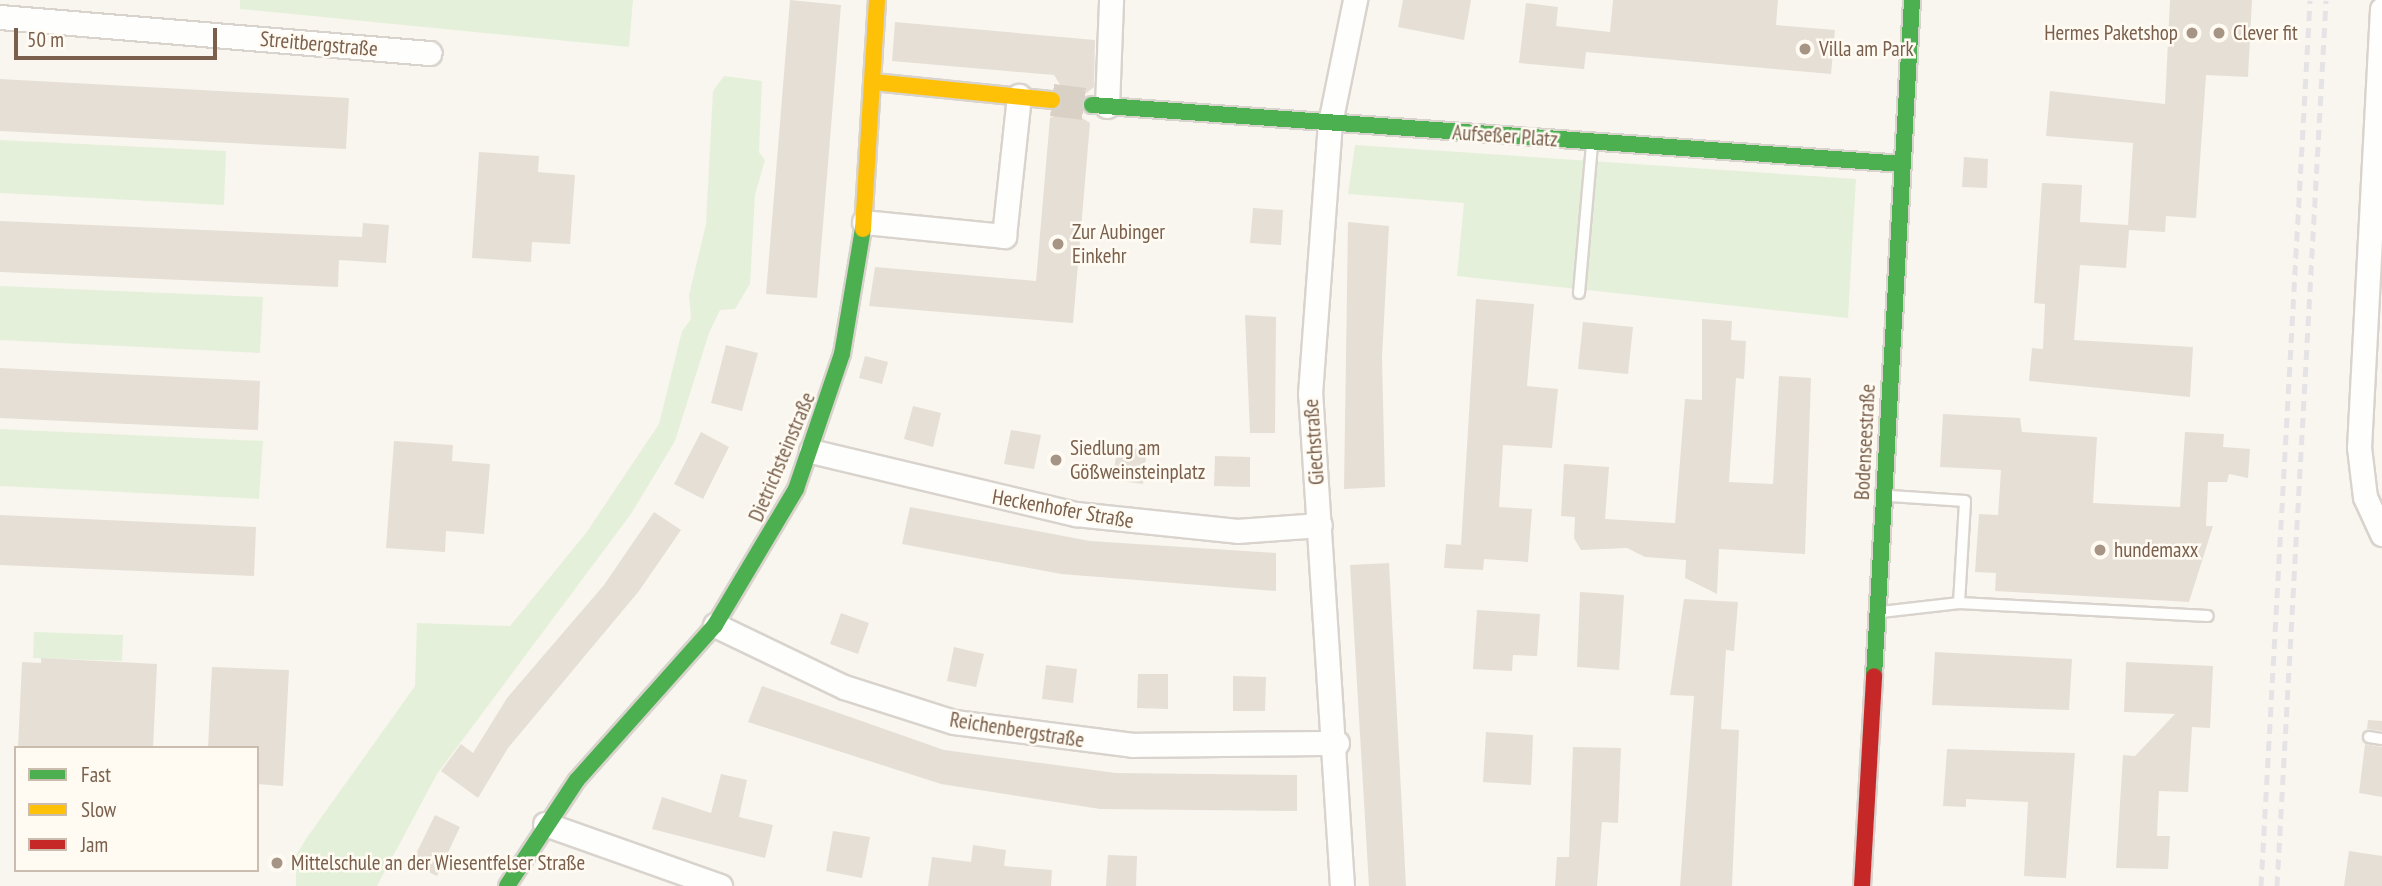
<!DOCTYPE html>
<html>
<head>
<meta charset="utf-8">
<style>
	body { margin:0 }
	#map { position:relative; width:2382px; height:886px; overflow:hidden; background:#f9f6ef; font-family:"PT Sans Narrow",sans-serif }
	div>[style] { position:absolute }
	.green>* { inset:0; background:#e5f0da }
	.building>* { inset:0; background:#e6dfd6 }
	.secondary-tunnel>* { height:32px; margin-top:-16px; transform-origin:0; background:repeating-linear-gradient(90deg,#d9d0c6 0 32px,transparent 0 48px) }
	.roads { filter:drop-shadow(2px 0 #d9d3cd) drop-shadow(-2px 0 #d9d3cd) drop-shadow(0 2px #d9d3cd) drop-shadow(0 -2px #d9d3cd) }
	.lane>* { height:10px; margin:-5px; padding:0 5px; transform-origin:5px; border-radius:5px; background:#fefefd }
	.street>* { height:23px; margin:-11.5px; padding:0 11.5px; transform-origin:11.5px; border-radius:11.5px; background:#fefefd }
	.fast>* { height:16px; margin:-8px; padding:0 8px; transform-origin:8px; border-radius:8px; background:#4caf50 }
	.slow>* { height:16px; margin:-8px; padding:0 8px; transform-origin:8px; border-radius:8px; background:#ffc107 }
	.jam>* { height:16px; margin:-8px; padding:0 8px; transform-origin:8px; border-radius:8px; background:#c62828 }
	.rail>* { height:5px; margin-top:-2.5px; transform-origin:0; background:repeating-linear-gradient(90deg,#e6e3e6 0 10px,transparent 0 17px) }
	.dots>* { width:19px; height:19px; translate:-50% -50%; box-sizing:border-box; border:4px solid #fffbf3; border-radius:50% }
	span { translate:-50% -50%; white-space:nowrap; text-align:center; line-height:1.15; -webkit-text-stroke:5px #fffbf3; paint-order:stroke }
	.poi-label { font-size:21px; color:#7a604c }
	.right { translate:-100% -50%; text-align:right }
	.left { translate:0 -50%; text-align:left }
	.street-label { font-size:21px; color:#7a604c }
	.legend { position:absolute; left:14px; top:746px; width:245px; height:126px; box-sizing:border-box; background:#fffbf3; border:2px solid #cabdb0; margin:0; padding:9px 12px; list-style:none; font-size:21px; color:#7a604c }
	.legend li { display:flex; align-items:center; gap:14px; height:35px }
	.legend b { width:35px; border:2px solid #cabdb0 }
	.scale { position:absolute; left:14px; top:28px; width:203px; height:32px; box-sizing:border-box; border:4px solid #7a604c; border-top:0; padding-left:9px; font-size:21px; line-height:24px; white-space:nowrap; color:#7a604c; -webkit-text-stroke:5px #fffbf3; paint-order:stroke }
</style>
</head>
<body>
<div id="map">
	<div class="green">
		<i style="clip-path:polygon(240px 0,633px 0,629px 47px,240px 9px)"></i>
		<i style="clip-path:polygon(724px 76px,762px 81px,759px 152px,765px 160px,755px 195px,750px 284px,735px 309px,720px 310px,709px 333px,675px 441px,631px 514px,437px 774px,377px 886px,296px 886px,296px 855px,308px 836px,415px 686px,417px 623px,510px 626px,586px 533px,659px 424px,682px 331px,691px 319px,689px 295px,706px 224px,713px 91px)"></i>
		<i style="clip-path:polygon(0 140px,226px 151px,224px 205px,0 193px)"></i>
		<i style="clip-path:polygon(1355px 145px,1856px 179px,1848px 318px,1457px 276px,1464px 203px,1348px 194px)"></i>
		<i style="clip-path:polygon(0 286px,263px 297px,260px 353px,0 340px)"></i>
		<i style="clip-path:polygon(0 429px,263px 441px,259px 499px,0 486px)"></i>
		<i style="clip-path:polygon(34px 632px,123px 635px,122px 661px,33px 658px)"></i>
	</div>
	<div class="building">
		<i style="clip-path:polygon(790px 0,841px 5px,817px 298px,766px 294px)"></i>
		<i style="clip-path:polygon(1403px 0,1471px 0,1464px 40px,1398px 27px)"></i>
		<i style="clip-path:polygon(1613px 0,1778px 0,1776px 25px,1835px 30px,1831px 74px,1586px 52px,1584px 69px,1519px 63px,1526px 3px,1558px 7px,1556px 26px,1610px 32px)"></i>
		<i style="clip-path:polygon(2170px 0,2252px 0,2248px 77px,2206px 75px,2196px 218px,2166px 216px,2165px 232px,2129px 230px,2126px 268px,2080px 265px,2074px 340px,2193px 347px,2190px 397px,2029px 381px,2032px 348px,2043px 349px,2045px 304px,2034px 303px,2042px 183px,2082px 185px,2080px 222px,2128px 225px,2133px 143px,2046px 136px,2050px 91px,2165px 104px)"></i>
		<i style="clip-path:polygon(895px 22px,1095px 40px,1094px 87px,1074px 103px,1076px 114px,1090px 123px,1073px 323px,869px 306px,875px 267px,1036px 281px,1050px 118px,1066px 111px,1070px 101px,1054px 75px,892px 61px)"></i>
		<i style="clip-path:polygon(0 79px,349px 98px,346px 149px,0 131px)"></i>
		<i style="clip-path:polygon(479px 152px,539px 156px,538px 172px,575px 175px,570px 244px,532px 242px,531px 262px,472px 258px)"></i>
		<i style="clip-path:polygon(1964px 157px,1988px 159px,1987px 188px,1962px 187px)"></i>
		<i style="clip-path:polygon(1253px 208px,1283px 210px,1281px 245px,1250px 243px)"></i>
		<i style="clip-path:polygon(0 221px,362px 237px,363px 223px,389px 225px,386px 263px,339px 260px,338px 287px,0 272px)"></i>
		<i style="clip-path:polygon(1348px 222px,1389px 226px,1382px 357px,1385px 487px,1344px 489px)"></i>
		<i style="clip-path:polygon(1476px 299px,1534px 304px,1527px 386px,1558px 389px,1552px 448px,1503px 445px,1499px 507px,1532px 509px,1528px 562px,1484px 559px,1483px 570px,1444px 568px,1446px 544px,1461px 545px)"></i>
		<i style="clip-path:polygon(1245px 315px,1276px 317px,1275px 433px,1250px 433px)"></i>
		<i style="clip-path:polygon(1702px 319px,1732px 321px,1731px 340px,1746px 341px,1744px 379px,1736px 378px,1729px 482px,1773px 484px,1779px 376px,1811px 378px,1805px 554px,1719px 549px,1717px 594px,1685px 578px,1686px 560px,1645px 557px,1627px 548px,1581px 550px,1574px 538px,1575px 517px,1561px 516px,1564px 464px,1609px 467px,1605px 519px,1675px 523px,1685px 399px,1702px 400px)"></i>
		<i style="clip-path:polygon(1583px 322px,1633px 327px,1628px 374px,1578px 369px)"></i>
		<i style="clip-path:polygon(726px 345px,758px 353px,742px 411px,711px 403px)"></i>
		<i style="clip-path:polygon(865px 356px,888px 362px,882px 384px,859px 378px)"></i>
		<i style="clip-path:polygon(0 368px,260px 381px,258px 430px,0 418px)"></i>
		<i style="clip-path:polygon(913px 406px,941px 413px,933px 447px,904px 439px)"></i>
		<i style="clip-path:polygon(1943px 414px,2020px 418px,2022px 432px,2097px 437px,2093px 503px,2180px 507px,2185px 432px,2224px 434px,2223px 447px,2250px 449px,2248px 478px,2229px 474px,2227px 482px,2208px 482px,2206px 526px,2213px 526px,2189px 602px,1995px 591px,1996px 573px,1975px 572px,1979px 514px,1998px 515px,2001px 470px,1940px 467px)"></i>
		<i style="clip-path:polygon(1011px 430px,1041px 435px,1034px 469px,1004px 464px)"></i>
		<i style="clip-path:polygon(701px 432px,729px 447px,703px 499px,674px 484px)"></i>
		<i style="clip-path:polygon(394px 441px,453px 445px,452px 461px,490px 464px,484px 534px,446px 531px,445px 552px,386px 548px)"></i>
		<i style="clip-path:polygon(1117px 446px,1147px 450px,1143px 484px,1113px 480px)"></i>
		<i style="clip-path:polygon(1215px 456px,1250px 457px,1250px 487px,1214px 486px)"></i>
		<i style="clip-path:polygon(910px 507px,1090px 541px,1276px 553px,1276px 591px,1061px 574px,902px 544px)"></i>
		<i style="clip-path:polygon(654px 512px,681px 530px,639px 591px,508px 748px,478px 798px,441px 771px,461px 744px,473px 753px,507px 698px,604px 585px)"></i>
		<i style="clip-path:polygon(0 515px,256px 527px,254px 576px,0 565px)"></i>
		<i style="clip-path:polygon(1389px 563px,1406px 886px,1369px 886px,1350px 565px)"></i>
		<i style="clip-path:polygon(1580px 592px,1624px 595px,1619px 670px,1577px 667px)"></i>
		<i style="clip-path:polygon(1684px 599px,1738px 602px,1734px 651px,1726px 650px,1721px 729px,1739px 730px,1732px 886px,1680px 886px,1694px 696px,1670px 695px)"></i>
		<i style="clip-path:polygon(1477px 610px,1540px 614px,1537px 656px,1513px 655px,1512px 671px,1473px 669px)"></i>
		<i style="clip-path:polygon(841px 613px,869px 623px,858px 654px,830px 644px)"></i>
		<i style="clip-path:polygon(954px 647px,984px 654px,976px 687px,947px 681px)"></i>
		<i style="clip-path:polygon(1935px 652px,2072px 659px,2069px 710px,1932px 705px)"></i>
		<i style="clip-path:polygon(41px 658px,157px 664px,153px 748px,18px 748px,22px 662px,41px 663px)"></i>
		<i style="clip-path:polygon(2126px 662px,2213px 666px,2210px 728px,2192px 727px,2188px 792px,2159px 791px,2157px 836px,2170px 836px,2168px 869px,2116px 868px,2123px 755px,2135px 756px,2175px 714px,2124px 712px)"></i>
		<i style="clip-path:polygon(1046px 665px,1077px 669px,1073px 703px,1042px 699px)"></i>
		<i style="clip-path:polygon(212px 667px,289px 670px,283px 786px,257px 784px,257px 748px,208px 748px)"></i>
		<i style="clip-path:polygon(1138px 674px,1168px 674px,1168px 709px,1137px 708px)"></i>
		<i style="clip-path:polygon(1233px 676px,1266px 677px,1265px 711px,1233px 711px)"></i>
		<i style="clip-path:polygon(762px 686px,944px 750px,1116px 773px,1297px 775px,1297px 811px,1100px 809px,941px 784px,748px 722px)"></i>
		<i style="clip-path:polygon(2368px 720px,2382px 721px,2382px 731px,2367px 729px)"></i>
		<i style="clip-path:polygon(1486px 732px,1533px 735px,1531px 785px,1483px 782px)"></i>
		<i style="clip-path:polygon(2365px 744px,2382px 747px,2382px 797px,2359px 793px)"></i>
		<i style="clip-path:polygon(1573px 747px,1621px 748px,1618px 823px,1602px 822px,1597px 886px,1555px 886px,1557px 857px,1569px 857px)"></i>
		<i style="clip-path:polygon(1947px 749px,2075px 753px,2066px 878px,2024px 876px,2028px 802px,1966px 799px,1966px 807px,1943px 806px)"></i>
		<i style="clip-path:polygon(721px 774px,747px 780px,739px 817px,773px 825px,765px 858px,652px 829px,662px 797px,711px 813px)"></i>
		<i style="clip-path:polygon(435px 815px,460px 827px,437px 876px,411px 864px)"></i>
		<i style="clip-path:polygon(833px 831px,870px 837px,862px 878px,826px 871px)"></i>
		<i style="clip-path:polygon(973px 845px,1006px 850px,1004px 866px,1052px 870px,1051px 886px,928px 886px,932px 857px,971px 862px)"></i>
		<i style="clip-path:polygon(2349px 851px,2382px 856px,2382px 886px,2344px 886px)"></i>
		<i style="clip-path:polygon(1108px 855px,1137px 856px,1136px 886px,1106px 886px)"></i>
	</div>
	<div class="secondary-tunnel">
		<i style="left:1052px;top:100px;width:40px;rotate:7.1deg"></i>
	</div>
	<div class="roads">
		<div class="lane">
			<i style="left:1579px;top:293px;width:149px;rotate:-85deg"></i>
			<i style="left:1959px;top:603px;width:249px;rotate:3deg"></i>
			<i style="left:1881px;top:612px;width:79px;rotate:-6.6deg"></i>
			<i style="left:1959px;top:603px;width:102px;rotate:-86.6deg"></i>
			<i style="left:1965px;top:501px;width:75px;rotate:-176.2deg"></i>
			<i style="left:2369px;top:737px;width:13px;rotate:9deg"></i>
		</div>
		<div class="street">
			<i style="left:2382px;top:9px;width:439px;rotate:93deg"></i>
			<i style="left:2359px;top:447px;width:50px;rotate:83.2deg"></i>
			<i style="left:2365px;top:497px;width:41px;rotate:65.3deg"></i>
			<i style="left:0;top:17px;width:431px;rotate:4.8deg"></i>
			<i style="left:1107px;top:106px;width:106px;rotate:-87.8deg"></i>
			<i style="left:864px;top:222px;width:141px;rotate:5.7deg"></i>
			<i style="left:1004px;top:236px;width:141px;rotate:-83.9deg"></i>
			<i style="left:811px;top:451px;width:272px;rotate:13.4deg"></i>
			<i style="left:1076px;top:514px;width:162px;rotate:6deg"></i>
			<i style="left:1237px;top:531px;width:83px;rotate:-4.1deg"></i>
			<i style="left:715px;top:625px;width:143px;rotate:25.7deg"></i>
			<i style="left:844px;top:687px;width:115px;rotate:17.7deg"></i>
			<i style="left:954px;top:722px;width:180px;rotate:7.3deg"></i>
			<i style="left:1133px;top:745px;width:204px;rotate:-0.6deg"></i>
			<i style="left:545px;top:824px;width:186px;rotate:19.5deg"></i>
			<i style="left:1342px;top:886px;width:493px;rotate:-93.7deg"></i>
			<i style="left:1310px;top:394px;width:272px;rotate:-85.8deg"></i>
			<i style="left:1330px;top:123px;width:126px;rotate:-78.5deg"></i>
		</div>
		<div class="fast">
			<i style="left:1092px;top:105px;width:813px;rotate:4.16deg"></i>
			<i style="left:1874px;top:676px;width:677px;rotate:-86.78deg"></i>
			<i style="left:507px;top:886px;width:127px;rotate:-56.6deg"></i>
			<i style="left:577px;top:780px;width:208px;rotate:-48.3deg"></i>
			<i style="left:715px;top:625px;width:158px;rotate:-59.2deg"></i>
			<i style="left:796px;top:489px;width:143px;rotate:-71.2deg"></i>
			<i style="left:842px;top:354px;width:127px;rotate:-80.5deg"></i>
		</div>
		<div class="slow">
			<i style="left:874px;top:82px;width:179px;rotate:5.8deg"></i>
			<i style="left:863px;top:229px;width:229px;rotate:-86.5deg"></i>
		</div>
		<div class="jam">
			<i style="left:1862px;top:886px;width:210px;rotate:-86.7deg"></i>
		</div>
	</div>
	<div class="rail">
		<i style="left:2261px;top:886px;width:887px;rotate:-86.83deg"></i>
		<i style="left:2277px;top:886px;width:887px;rotate:-86.83deg"></i>
	</div>
	<div class="dots">
		<i style="left:2192px;top:33px;background:#a69485"></i>
		<i style="left:2219px;top:33px;background:#a69485"></i>
		<i style="left:1805px;top:49px;background:#a69485"></i>
		<i style="left:1058px;top:244px;background:#a69485"></i>
		<i style="left:1056px;top:460px;background:#a69485"></i>
		<i style="left:2100px;top:550px;background:#a69485"></i>
		<i style="left:277px;top:863px;background:#a69485"></i>
	</div>
	<div class="poi-label">
		<span class="right" style="left:2178px;top:33px">Hermes Paketshop</span>
		<span class="left" style="left:2233px;top:33px">Clever fit</span>
		<span class="left" style="left:1819px;top:49px">Villa am Park</span>
		<span class="left" style="left:1072px;top:244px">Zur Aubinger<br>Einkehr</span>
		<span class="left" style="left:1070px;top:460px">Siedlung am<br>Gößweinsteinplatz</span>
		<span class="left" style="left:2114px;top:550px">hundemaxx</span>
		<span class="left" style="left:291px;top:863px">Mittelschule an der Wiesentfelser Straße</span>
	</div>
	<div class="street-label">
		<span style="left:319px;top:44px;rotate:5deg">Streitbergstraße</span>
		<span style="left:1505px;top:136px;rotate:4deg">Aufseßer Platz</span>
		<span style="left:1314px;top:442px;rotate:-94deg">Giechstraße</span>
		<span style="left:1865px;top:442px;rotate:-87deg">Bodenseestraße</span>
		<span style="left:782px;top:457px;rotate:-67deg">Dietrichsteinstraße</span>
		<span style="left:1063px;top:509px;rotate:10deg">Heckenhofer Straße</span>
		<span style="left:1017px;top:730px;rotate:9deg">Reichenbergstraße</span>
	</div>
	<ul class="legend">
	<li><b style="height:9px;background:#4caf50"></b>Fast</li>
	<li><b style="height:9px;background:#ffc107"></b>Slow</li>
	<li><b style="height:9px;background:#c62828"></b>Jam</li>
	</ul>
	<div class="scale">50 m</div>
</div>
</body>
</html>
